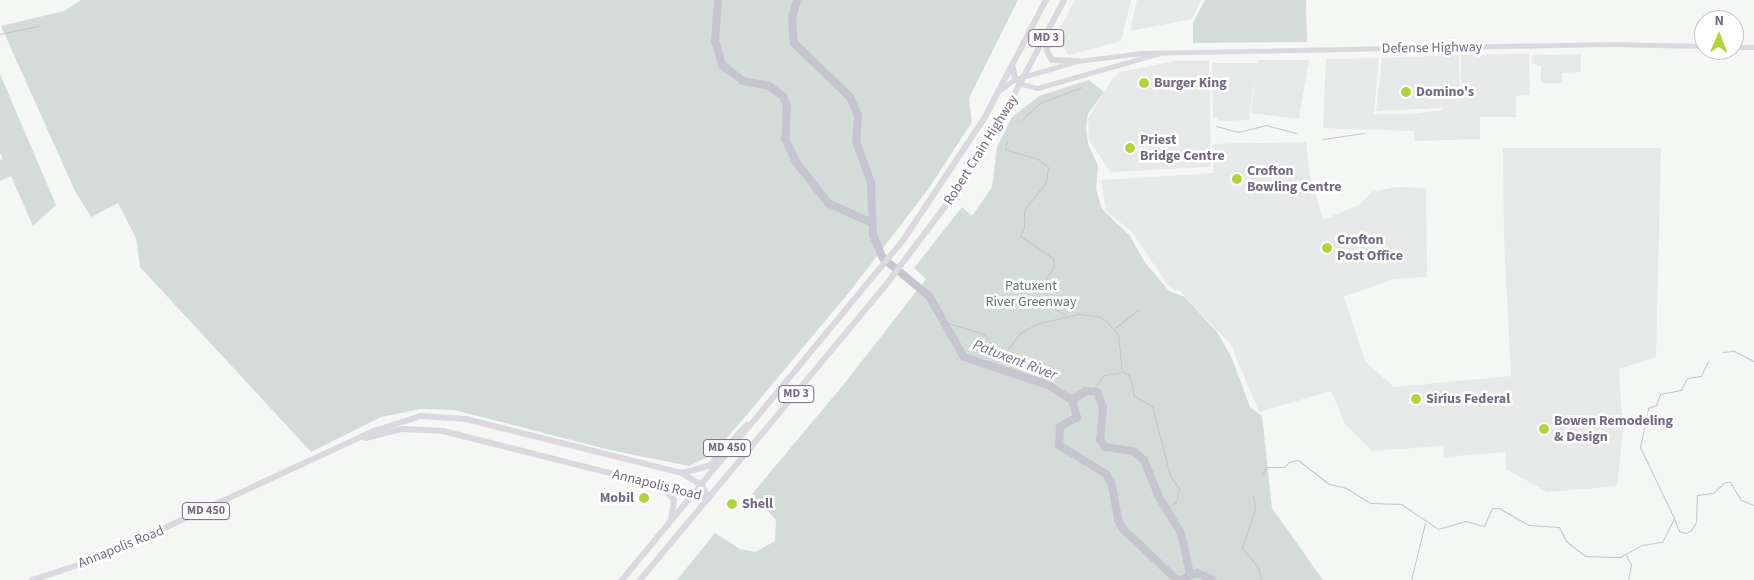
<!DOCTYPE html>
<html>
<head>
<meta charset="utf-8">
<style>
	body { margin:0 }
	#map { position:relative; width:1754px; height:580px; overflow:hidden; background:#f5f7f5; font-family:"Source Sans 3",sans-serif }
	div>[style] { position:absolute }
	.built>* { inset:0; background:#e7e8e8 }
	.green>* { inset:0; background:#d4dcd9 }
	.stream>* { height:1px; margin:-0.5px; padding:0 0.5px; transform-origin:0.5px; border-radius:0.5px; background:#c6c4cf }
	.river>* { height:8px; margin:-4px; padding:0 4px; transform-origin:4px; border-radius:4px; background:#c6c4cf }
	.secondary>* { height:5px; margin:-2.5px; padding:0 2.5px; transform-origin:2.5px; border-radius:2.5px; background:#dbd8df }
	.primary>* { height:5.5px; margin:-2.75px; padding:0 2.75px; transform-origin:2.75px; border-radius:2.75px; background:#dbd8df }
	.highway>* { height:6px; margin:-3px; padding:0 3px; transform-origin:3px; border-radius:3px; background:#dbd8df }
	.dots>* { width:14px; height:14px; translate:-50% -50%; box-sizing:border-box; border:2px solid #fff; border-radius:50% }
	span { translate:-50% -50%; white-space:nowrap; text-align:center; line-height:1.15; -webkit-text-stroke:5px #fff; paint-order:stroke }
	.shield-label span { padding:1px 4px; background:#fff; border:1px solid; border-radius:4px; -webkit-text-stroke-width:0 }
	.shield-label { font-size:12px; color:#756983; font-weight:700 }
	.street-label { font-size:14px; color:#756983 }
	.poi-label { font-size:14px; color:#756983; font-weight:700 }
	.left { translate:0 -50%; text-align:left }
	.right { translate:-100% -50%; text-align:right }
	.park-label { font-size:14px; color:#637672 }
	.water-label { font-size:15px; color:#77708d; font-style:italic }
	.north { position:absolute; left:1694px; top:10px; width:50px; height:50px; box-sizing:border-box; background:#fff; border:1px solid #c8c3cd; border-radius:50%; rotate:1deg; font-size:14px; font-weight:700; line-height:20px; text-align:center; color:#756983 }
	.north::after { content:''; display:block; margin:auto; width:18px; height:22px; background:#b1d538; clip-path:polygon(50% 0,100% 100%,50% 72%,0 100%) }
</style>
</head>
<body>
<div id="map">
	<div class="built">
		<i style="clip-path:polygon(1075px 0,1131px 0,1121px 41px,1069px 55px,1055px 37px)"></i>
		<i style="clip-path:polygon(1137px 0,1201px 0,1192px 19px,1130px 31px)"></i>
		<i style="clip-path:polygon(1529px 54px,1530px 95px,1516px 96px,1516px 117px,1480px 117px,1480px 139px,1414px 141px,1414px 131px,1323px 128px,1326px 59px,1379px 58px,1374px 114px,1410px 114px,1442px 110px,1442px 94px,1441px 108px,1376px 111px,1382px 58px,1459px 55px,1460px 92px,1446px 94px,1461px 93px,1461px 55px)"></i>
		<i style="clip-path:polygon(1581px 54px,1581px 72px,1562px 73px,1562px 83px,1541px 83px,1541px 66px,1532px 63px,1532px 55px)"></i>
		<i style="clip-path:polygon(1258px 60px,1309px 60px,1299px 119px,1251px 113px,1257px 65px,1249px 120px,1218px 121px,1217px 118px,1213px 118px,1212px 63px,1258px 63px)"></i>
		<i style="clip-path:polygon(1175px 61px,1209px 61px,1211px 167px,1110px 172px,1089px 140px,1088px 118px,1113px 78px,1120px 72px)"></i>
		<i style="clip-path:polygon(1306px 142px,1310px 175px,1323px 220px,1361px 204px,1371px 192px,1397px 187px,1426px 188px,1427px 277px,1393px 279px,1344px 297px,1365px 361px,1394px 387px,1511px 376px,1504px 239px,1503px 148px,1661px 148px,1656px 357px,1619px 369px,1623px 432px,1617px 486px,1547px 492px,1506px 469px,1505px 452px,1444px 457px,1443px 446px,1372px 451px,1345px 424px,1331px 391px,1259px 412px,1231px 345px,1180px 291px,1169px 287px,1132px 232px,1106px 211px,1101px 180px,1213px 173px,1212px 144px)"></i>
	</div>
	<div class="green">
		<i style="clip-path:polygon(81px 0,1018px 0,969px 98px,972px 122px,929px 188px,851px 290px,750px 411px,712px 455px,689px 466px,610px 450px,454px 410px,420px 409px,381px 417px,311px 452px,140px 267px,136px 238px,118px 203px,91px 217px,75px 191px,1px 26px,64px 11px)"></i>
		<i style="clip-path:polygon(1205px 0,1306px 0,1307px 42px,1193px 43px,1193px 23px)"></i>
		<i style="clip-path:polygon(0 74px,56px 205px,33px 226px,11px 176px,0 181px,0 160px,3px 159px,0 153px)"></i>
		<i style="clip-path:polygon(1089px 80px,1104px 92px,1088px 114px,1086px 128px,1088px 144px,1098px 166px,1096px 189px,1102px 209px,1130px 236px,1144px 261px,1169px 291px,1185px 297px,1217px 332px,1231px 356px,1250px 407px,1262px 416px,1272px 508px,1323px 580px,677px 580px,715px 533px,740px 549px,755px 552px,775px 541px,776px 520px,752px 494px,844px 384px,926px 279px,914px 268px,962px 207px,972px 216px,992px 187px,997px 147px,1012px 117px,1039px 96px)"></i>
	</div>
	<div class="stream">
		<i style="left:0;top:34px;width:40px;rotate:-12deg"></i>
		<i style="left:1020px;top:121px;width:27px;rotate:-42deg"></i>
		<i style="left:1040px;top:103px;width:45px;rotate:-20.9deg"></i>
		<i style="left:1216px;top:126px;width:23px;rotate:15deg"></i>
		<i style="left:1238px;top:132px;width:29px;rotate:-14deg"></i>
		<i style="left:1266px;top:125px;width:31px;rotate:15deg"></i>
		<i style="left:1323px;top:139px;width:41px;rotate:-8.3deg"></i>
		<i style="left:1007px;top:141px;width:8px;rotate:104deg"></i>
		<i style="left:1005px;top:149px;width:34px;rotate:17deg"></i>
		<i style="left:1038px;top:159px;width:13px;rotate:39deg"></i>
		<i style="left:1048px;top:167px;width:15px;rotate:98deg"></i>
		<i style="left:1046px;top:182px;width:36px;rotate:128deg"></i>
		<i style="left:1024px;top:210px;width:18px;rotate:90deg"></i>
		<i style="left:1024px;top:228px;width:9px;rotate:117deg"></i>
		<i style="left:1020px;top:236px;width:40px;rotate:34deg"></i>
		<i style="left:1053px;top:258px;width:9px;rotate:84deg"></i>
		<i style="left:1054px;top:267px;width:14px;rotate:126deg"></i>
		<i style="left:1046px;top:278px;width:12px;rotate:95deg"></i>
		<i style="left:1045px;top:290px;width:18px;rotate:68deg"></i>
		<i style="left:1052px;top:307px;width:17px;rotate:31deg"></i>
		<i style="left:945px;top:322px;width:41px;rotate:17.1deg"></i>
		<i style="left:984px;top:334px;width:25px;rotate:53deg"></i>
		<i style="left:999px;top:354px;width:6px;rotate:-9deg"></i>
		<i style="left:1005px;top:353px;width:25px;rotate:-53deg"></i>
		<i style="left:1020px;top:333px;width:21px;rotate:-28deg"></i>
		<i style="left:1039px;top:323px;width:41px;rotate:-12.7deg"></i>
		<i style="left:1079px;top:314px;width:19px;rotate:6deg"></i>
		<i style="left:1098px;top:316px;width:9px;rotate:32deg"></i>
		<i style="left:1106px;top:321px;width:18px;rotate:49deg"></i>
		<i style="left:1118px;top:335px;width:36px;rotate:84deg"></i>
		<i style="left:1115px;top:328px;width:29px;rotate:-38deg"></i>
		<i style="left:1723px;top:352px;width:11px;rotate:-5deg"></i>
		<i style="left:1734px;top:351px;width:22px;rotate:27deg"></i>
		<i style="left:1005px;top:354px;width:18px;rotate:71deg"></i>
		<i style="left:1092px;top:391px;width:20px;rotate:-53deg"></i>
		<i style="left:1104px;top:375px;width:20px;rotate:-9deg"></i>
		<i style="left:1124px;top:372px;width:7px;rotate:34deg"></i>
		<i style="left:1130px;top:376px;width:20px;rotate:79deg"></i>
		<i style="left:1134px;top:396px;width:21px;rotate:29deg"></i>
		<i style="left:1152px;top:406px;width:71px;rotate:75.4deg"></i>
		<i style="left:1170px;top:475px;width:17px;rotate:57deg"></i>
		<i style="left:1179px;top:489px;width:13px;rotate:103deg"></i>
		<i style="left:1176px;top:502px;width:12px;rotate:145deg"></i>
		<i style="left:1262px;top:475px;width:9px;rotate:-63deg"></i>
		<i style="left:1266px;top:467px;width:18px"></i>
		<i style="left:1284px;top:467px;width:7px;rotate:-45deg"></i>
		<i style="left:1289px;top:462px;width:9px;rotate:-13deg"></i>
		<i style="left:1298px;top:460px;width:39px;rotate:38deg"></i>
		<i style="left:1329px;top:484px;width:17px;rotate:13deg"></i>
		<i style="left:1346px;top:488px;width:28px;rotate:32deg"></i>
		<i style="left:1370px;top:503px;width:31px;rotate:2deg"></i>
		<i style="left:1401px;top:504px;width:45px;rotate:34deg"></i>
		<i style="left:1438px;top:529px;width:29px;rotate:-16deg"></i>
		<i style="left:1466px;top:521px;width:19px;rotate:16deg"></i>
		<i style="left:1484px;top:526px;width:20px;rotate:-66deg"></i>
		<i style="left:1492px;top:508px;width:7px"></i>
		<i style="left:1499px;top:508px;width:34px;rotate:30deg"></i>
		<i style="left:1529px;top:525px;width:30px;rotate:4deg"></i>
		<i style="left:1559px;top:527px;width:16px;rotate:63deg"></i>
		<i style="left:1566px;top:541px;width:24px;rotate:38deg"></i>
		<i style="left:1585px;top:556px;width:35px;rotate:2deg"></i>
		<i style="left:1620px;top:557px;width:25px;rotate:-29deg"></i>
		<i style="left:1642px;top:545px;width:20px;rotate:-9deg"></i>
		<i style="left:1662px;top:542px;width:27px;rotate:-63deg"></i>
		<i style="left:1674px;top:518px;width:79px;rotate:-115.6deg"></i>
		<i style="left:1640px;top:447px;width:40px;rotate:-78deg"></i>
		<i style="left:1648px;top:408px;width:9px;rotate:-21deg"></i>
		<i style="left:1656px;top:405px;width:12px;rotate:-70deg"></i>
		<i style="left:1660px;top:394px;width:21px;rotate:-11deg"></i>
		<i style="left:1681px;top:390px;width:13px;rotate:-63deg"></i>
		<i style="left:1687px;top:378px;width:14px;rotate:-8deg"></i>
		<i style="left:1701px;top:376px;width:17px;rotate:-65deg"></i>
		<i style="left:1253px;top:495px;width:13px;rotate:81deg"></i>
		<i style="left:1255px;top:508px;width:42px;rotate:108deg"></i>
		<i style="left:1242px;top:548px;width:25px;rotate:50deg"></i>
		<i style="left:1258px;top:567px;width:13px;rotate:77deg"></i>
		<i style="left:1674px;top:519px;width:13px;rotate:67deg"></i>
		<i style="left:1679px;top:531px;width:7px;rotate:16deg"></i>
		<i style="left:1686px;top:533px;width:6px;rotate:-31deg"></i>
		<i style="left:1691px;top:530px;width:9px;rotate:-58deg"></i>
		<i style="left:1696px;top:522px;width:27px;rotate:-88deg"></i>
		<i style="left:1697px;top:495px;width:16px;rotate:-7deg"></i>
		<i style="left:1713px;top:493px;width:16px;rotate:-43deg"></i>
		<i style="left:1725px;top:482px;width:5px"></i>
		<i style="left:1730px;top:482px;width:21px;rotate:59deg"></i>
		<i style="left:1741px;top:500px;width:14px;rotate:21deg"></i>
		<i style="left:1626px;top:555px;width:11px;rotate:63deg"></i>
		<i style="left:1631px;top:565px;width:15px;rotate:101deg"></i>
		<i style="left:1411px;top:580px;width:59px;rotate:-76.2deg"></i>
	</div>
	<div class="river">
		<i style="left:718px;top:0;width:40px;rotate:94.3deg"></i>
		<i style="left:715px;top:40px;width:26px;rotate:74deg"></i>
		<i style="left:722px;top:65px;width:26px;rotate:37deg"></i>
		<i style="left:743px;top:81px;width:26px;rotate:11deg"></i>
		<i style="left:769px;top:86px;width:17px;rotate:36deg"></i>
		<i style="left:783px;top:96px;width:11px;rotate:68deg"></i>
		<i style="left:787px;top:106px;width:33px;rotate:93deg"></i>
		<i style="left:785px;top:139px;width:25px;rotate:64deg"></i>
		<i style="left:796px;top:162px;width:52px;rotate:52deg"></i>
		<i style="left:828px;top:203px;width:48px;rotate:24.4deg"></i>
		<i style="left:797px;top:0;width:18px;rotate:106deg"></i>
		<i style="left:792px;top:17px;width:26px;rotate:86deg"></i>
		<i style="left:794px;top:43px;width:78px;rotate:44deg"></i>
		<i style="left:850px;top:97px;width:20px;rotate:66deg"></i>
		<i style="left:858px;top:115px;width:26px;rotate:94deg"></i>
		<i style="left:856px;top:141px;width:45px;rotate:70.3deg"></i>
		<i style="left:871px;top:183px;width:52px;rotate:87.8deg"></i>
		<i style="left:873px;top:235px;width:25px;rotate:67deg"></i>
		<i style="left:883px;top:258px;width:60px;rotate:39.6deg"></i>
		<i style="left:929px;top:296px;width:70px;rotate:60.2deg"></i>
		<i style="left:964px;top:357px;width:89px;rotate:18.4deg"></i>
		<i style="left:1048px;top:385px;width:28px;rotate:32deg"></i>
		<i style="left:1072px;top:400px;width:18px;rotate:74deg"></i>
		<i style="left:1077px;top:417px;width:20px;rotate:150deg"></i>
		<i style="left:1060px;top:427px;width:18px;rotate:93deg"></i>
		<i style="left:1059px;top:445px;width:55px;rotate:31.7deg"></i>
		<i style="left:1106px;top:474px;width:13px;rotate:61deg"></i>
		<i style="left:1112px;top:485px;width:36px;rotate:80deg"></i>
		<i style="left:1118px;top:520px;width:10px;rotate:61deg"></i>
		<i style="left:1123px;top:529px;width:74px;rotate:43.4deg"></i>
		<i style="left:1072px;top:400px;width:17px;rotate:-33deg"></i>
		<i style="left:1086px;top:391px;width:11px;rotate:5deg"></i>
		<i style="left:1097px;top:392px;width:16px;rotate:68deg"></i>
		<i style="left:1103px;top:407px;width:33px;rotate:95deg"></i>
		<i style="left:1100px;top:440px;width:9px;rotate:54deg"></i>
		<i style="left:1105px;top:447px;width:28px;rotate:8deg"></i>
		<i style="left:1133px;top:451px;width:14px;rotate:39deg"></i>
		<i style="left:1144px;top:460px;width:40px;rotate:68deg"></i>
		<i style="left:1159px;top:497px;width:42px;rotate:58.6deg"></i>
		<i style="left:1181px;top:533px;width:42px;rotate:77.6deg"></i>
		<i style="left:1180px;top:580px;width:18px;rotate:-22deg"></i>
		<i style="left:1197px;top:573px;width:17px;rotate:24deg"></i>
	</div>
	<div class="secondary">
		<i style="left:1734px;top:47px;width:20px"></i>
		<i style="left:1021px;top:84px;width:16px;rotate:14deg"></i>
		<i style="left:1037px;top:88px;width:125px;rotate:-15.8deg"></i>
		<i style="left:1000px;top:90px;width:19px;rotate:-36deg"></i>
		<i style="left:1015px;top:79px;width:66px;rotate:-15.9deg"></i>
		<i style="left:1078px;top:61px;width:64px;rotate:-7.2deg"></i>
		<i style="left:1141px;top:53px;width:469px;rotate:-1.1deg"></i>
		<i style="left:1610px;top:44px;width:94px;rotate:1.2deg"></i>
	</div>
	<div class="primary">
		<i style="left:366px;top:438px;width:38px;rotate:-14deg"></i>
		<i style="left:403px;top:429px;width:40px;rotate:2.9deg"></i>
		<i style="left:443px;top:431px;width:274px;rotate:14.1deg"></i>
		<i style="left:32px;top:580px;width:71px;rotate:-17.9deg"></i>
		<i style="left:100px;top:558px;width:302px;rotate:-24.9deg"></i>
		<i style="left:374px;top:431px;width:49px;rotate:-17.7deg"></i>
		<i style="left:421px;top:416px;width:45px;rotate:3.8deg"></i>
		<i style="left:466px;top:419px;width:223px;rotate:14deg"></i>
		<i style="left:682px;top:473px;width:23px;rotate:31deg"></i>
		<i style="left:702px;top:485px;width:15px;rotate:62deg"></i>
	</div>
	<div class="highway">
		<i style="left:1048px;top:35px;width:16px;rotate:94deg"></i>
		<i style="left:1047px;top:51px;width:10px;rotate:61deg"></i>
		<i style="left:1052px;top:60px;width:26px;rotate:2deg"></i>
		<i style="left:1013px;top:68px;width:11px;rotate:80deg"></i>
		<i style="left:1015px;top:79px;width:8px;rotate:40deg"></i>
		<i style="left:682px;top:473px;width:28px;rotate:-15deg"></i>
		<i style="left:709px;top:466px;width:56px;rotate:-47.2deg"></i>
		<i style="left:661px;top:485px;width:20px;rotate:49deg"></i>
		<i style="left:674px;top:500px;width:20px;rotate:99deg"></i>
		<i style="left:622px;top:580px;width:442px;rotate:-50.4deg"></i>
		<i style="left:904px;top:239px;width:146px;rotate:-56.4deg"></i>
		<i style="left:985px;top:117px;width:132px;rotate:-62.5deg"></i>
		<i style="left:640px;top:580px;width:378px;rotate:-50.2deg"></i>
		<i style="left:882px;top:290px;width:111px;rotate:-53deg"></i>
		<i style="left:949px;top:201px;width:93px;rotate:-57.3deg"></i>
		<i style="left:999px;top:123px;width:139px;rotate:-62.1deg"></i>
	</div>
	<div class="dots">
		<i style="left:1144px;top:83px;background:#b1d538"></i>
		<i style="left:1406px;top:92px;background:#b1d538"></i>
		<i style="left:1130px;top:148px;background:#b1d538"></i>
		<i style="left:1237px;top:179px;background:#b1d538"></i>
		<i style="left:1327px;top:248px;background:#b1d538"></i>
		<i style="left:1416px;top:399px;background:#b1d538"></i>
		<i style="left:1544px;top:429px;background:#b1d538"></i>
		<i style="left:644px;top:498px;background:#b1d538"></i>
		<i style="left:732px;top:504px;background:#b1d538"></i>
	</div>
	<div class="shield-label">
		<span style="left:1046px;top:38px">MD 3</span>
		<span style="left:796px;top:394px">MD 3</span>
		<span style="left:727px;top:448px">MD 450</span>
		<span style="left:206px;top:511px">MD 450</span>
	</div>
	<div class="street-label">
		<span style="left:1432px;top:48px;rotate:-1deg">Defense Highway</span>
		<span style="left:981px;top:150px;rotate:-58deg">Robert Crain Highway</span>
		<span style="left:657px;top:485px;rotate:14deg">Annapolis Road</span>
		<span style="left:121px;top:547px;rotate:-22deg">Annapolis Road</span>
	</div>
	<div class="poi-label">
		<span class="left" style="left:1154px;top:83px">Burger King</span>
		<span class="left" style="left:1416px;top:92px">Domino's</span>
		<span class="left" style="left:1140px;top:148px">Priest<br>Bridge Centre</span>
		<span class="left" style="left:1247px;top:179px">Crofton<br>Bowling Centre</span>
		<span class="left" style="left:1337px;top:248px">Crofton<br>Post Office</span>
		<span class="left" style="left:1426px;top:399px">Sirius Federal</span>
		<span class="left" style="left:1554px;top:429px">Bowen Remodeling<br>&amp; Design</span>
		<span class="right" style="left:634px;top:498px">Mobil</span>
		<span class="left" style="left:742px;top:504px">Shell</span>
	</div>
	<div class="park-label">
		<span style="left:1031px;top:294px">Patuxent<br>River Greenway</span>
	</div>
	<div class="water-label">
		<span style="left:1015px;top:360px;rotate:21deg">Patuxent River</span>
	</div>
	<div class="north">N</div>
</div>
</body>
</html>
